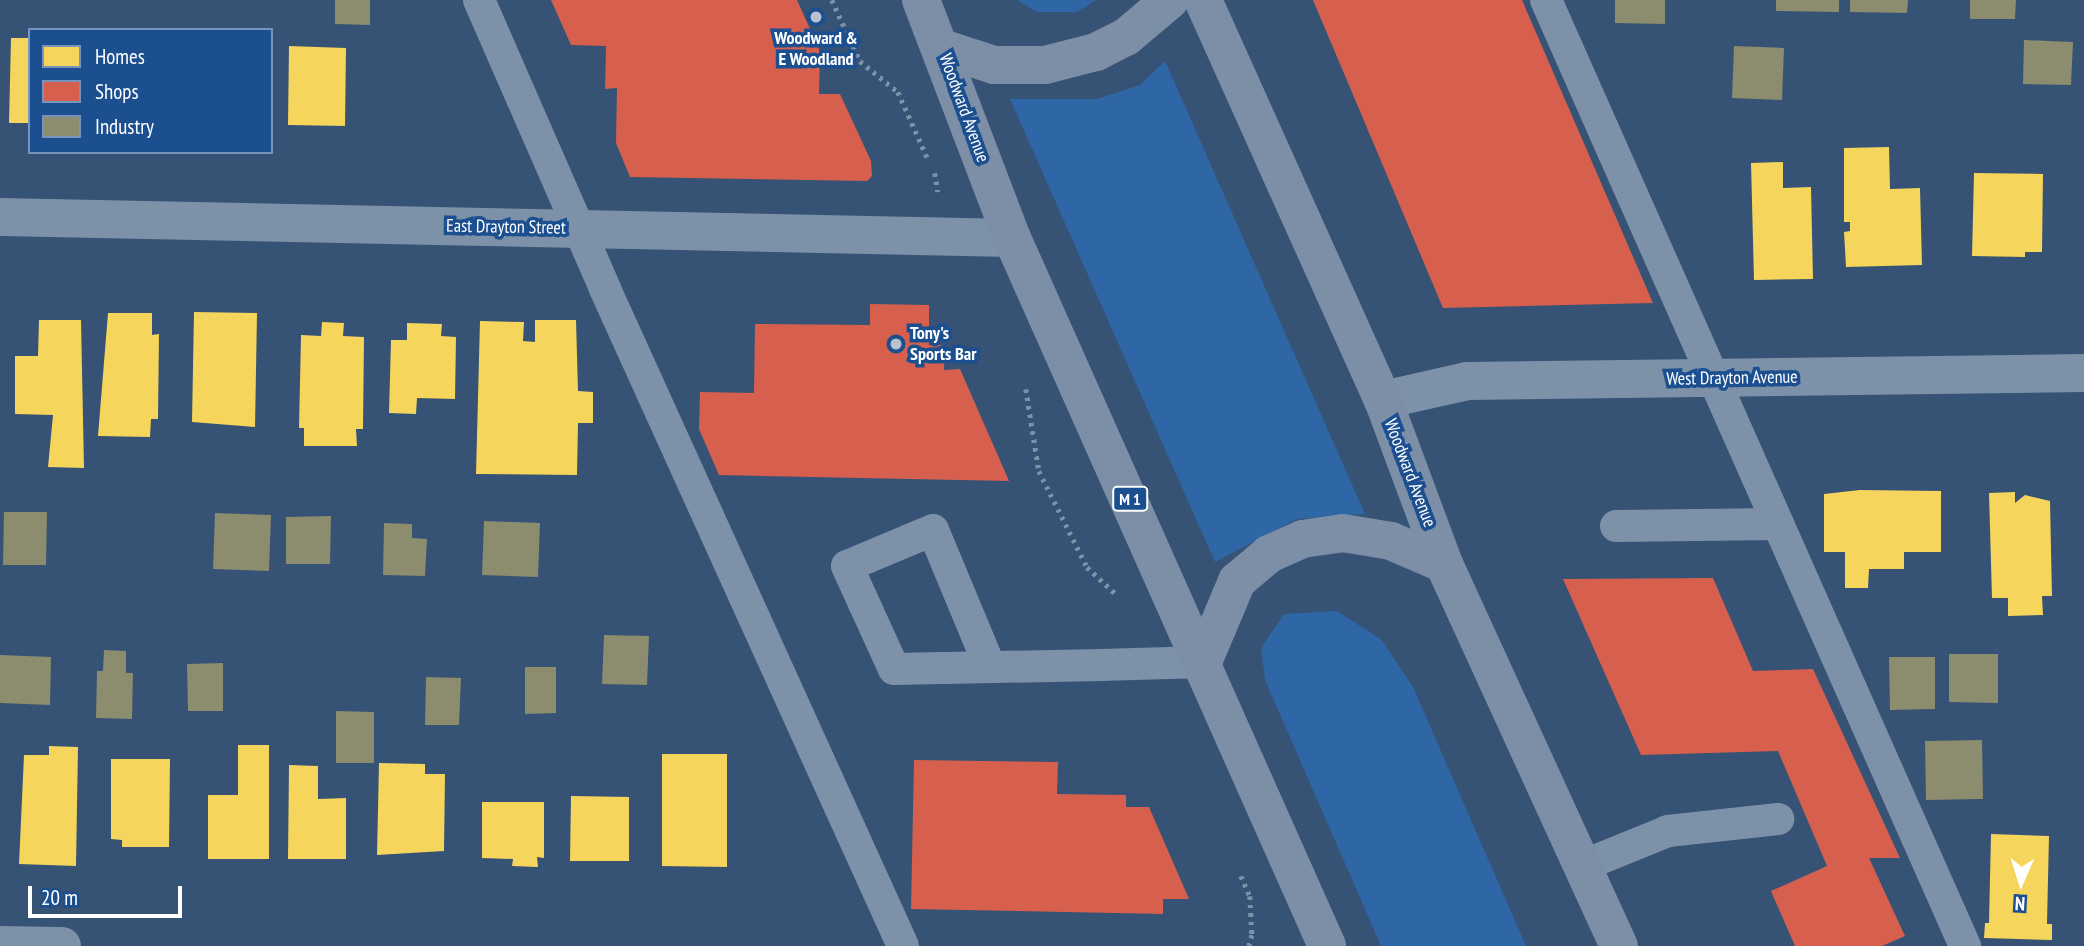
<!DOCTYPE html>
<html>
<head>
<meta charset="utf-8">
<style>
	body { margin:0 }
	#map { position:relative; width:2084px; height:946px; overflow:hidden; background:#365274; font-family:"PT Sans Narrow",sans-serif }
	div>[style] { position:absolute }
	.green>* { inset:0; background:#2f66a5 }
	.homes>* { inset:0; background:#f6d55c }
	.shops>* { inset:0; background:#d6604d }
	.industry>* { inset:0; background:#8c8c6e }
	.path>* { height:4.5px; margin-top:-2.25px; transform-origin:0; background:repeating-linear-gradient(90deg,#7d92a8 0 3.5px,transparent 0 8.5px) }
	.service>* { height:32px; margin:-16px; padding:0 16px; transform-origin:16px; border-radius:16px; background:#7d92a8 }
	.minor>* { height:38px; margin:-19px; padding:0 19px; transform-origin:19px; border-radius:19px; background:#7d92a8 }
	.primary>* { height:38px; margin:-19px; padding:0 19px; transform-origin:19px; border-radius:19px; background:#7d8ea7 }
	.dots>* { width:19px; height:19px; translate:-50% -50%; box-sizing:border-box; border:4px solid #1b4f8f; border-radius:50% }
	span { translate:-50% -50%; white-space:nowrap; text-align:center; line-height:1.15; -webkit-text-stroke:7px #1b4f8f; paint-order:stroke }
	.shield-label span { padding:2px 5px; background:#1b4f8f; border:2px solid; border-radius:5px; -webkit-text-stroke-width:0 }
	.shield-label { font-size:16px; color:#fff; font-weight:700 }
	.poi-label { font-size:18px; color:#fff; font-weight:700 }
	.left { translate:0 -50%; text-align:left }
	.street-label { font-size:18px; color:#fff }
	.legend { position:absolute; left:28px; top:28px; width:245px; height:126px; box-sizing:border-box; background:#1b4f8f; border:2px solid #7695bc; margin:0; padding:9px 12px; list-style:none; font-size:21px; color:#fff }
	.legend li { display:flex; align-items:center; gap:14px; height:35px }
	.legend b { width:35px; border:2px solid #7695bc }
	.north { position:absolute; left:1986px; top:848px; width:70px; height:70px; -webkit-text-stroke:5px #1b4f8f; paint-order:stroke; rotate:183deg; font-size:19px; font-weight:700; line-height:28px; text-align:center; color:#fff }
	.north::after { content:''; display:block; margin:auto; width:24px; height:32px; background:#fff; clip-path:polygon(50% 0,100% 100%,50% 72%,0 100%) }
	.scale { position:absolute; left:28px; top:886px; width:154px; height:32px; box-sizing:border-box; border:4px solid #fff; border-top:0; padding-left:9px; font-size:21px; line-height:24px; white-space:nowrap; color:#fff; -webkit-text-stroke:5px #1b4f8f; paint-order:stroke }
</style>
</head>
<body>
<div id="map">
	<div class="green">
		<i style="clip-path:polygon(1017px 0,1096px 0,1077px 12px,1037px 12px)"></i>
		<i style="clip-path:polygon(1165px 61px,1365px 514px,1297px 519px,1215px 562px,1010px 99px,1097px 99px,1140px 85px)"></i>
		<i style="clip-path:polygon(1337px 611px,1382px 640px,1413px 687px,1526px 946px,1381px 946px,1265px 680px,1261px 648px,1284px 614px)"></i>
	</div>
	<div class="homes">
		<i style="clip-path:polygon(11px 38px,30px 38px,30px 123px,9px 123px)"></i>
		<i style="clip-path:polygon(289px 46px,346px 48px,345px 126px,288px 125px)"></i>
		<i style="clip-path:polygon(1889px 147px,1890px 189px,1920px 188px,1922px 265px,1846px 267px,1844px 232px,1850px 231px,1850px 222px,1844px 222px,1844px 148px)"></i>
		<i style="clip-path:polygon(1783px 162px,1783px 188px,1811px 187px,1813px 279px,1754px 280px,1751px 163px)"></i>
		<i style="clip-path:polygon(1974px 173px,2043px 174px,2042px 252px,2025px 252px,2025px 257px,1972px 256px)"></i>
		<i style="clip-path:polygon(194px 312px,257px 313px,255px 427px,192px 422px)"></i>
		<i style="clip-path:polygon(108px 313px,152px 313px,152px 335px,159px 334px,158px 419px,151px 419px,150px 437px,98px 436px)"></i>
		<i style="clip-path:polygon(39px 320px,81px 320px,84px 468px,48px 467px,53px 415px,15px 414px,15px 356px,38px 356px)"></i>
		<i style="clip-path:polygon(535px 320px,576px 320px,578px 391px,593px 392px,593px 423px,578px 423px,577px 475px,476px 474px,480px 321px,524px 322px,523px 341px,535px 342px)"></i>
		<i style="clip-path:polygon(322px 322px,344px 323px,343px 336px,364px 337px,363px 429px,356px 429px,357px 446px,304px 446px,304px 428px,299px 428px,301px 335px,321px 336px)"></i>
		<i style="clip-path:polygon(407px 323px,442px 324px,441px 336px,456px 337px,455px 399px,417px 398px,416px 414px,389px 413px,391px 340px,407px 340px)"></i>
		<i style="clip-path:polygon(1860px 490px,1941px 491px,1941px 552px,1904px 552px,1904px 569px,1869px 569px,1868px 588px,1845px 588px,1845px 552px,1824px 552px,1824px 494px)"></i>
		<i style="clip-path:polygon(2015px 492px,2015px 503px,2025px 495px,2050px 501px,2052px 596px,2042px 596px,2043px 615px,2008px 616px,2008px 598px,1992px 598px,1989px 493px)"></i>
		<i style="clip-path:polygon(238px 745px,269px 745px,269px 859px,208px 859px,208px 795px,238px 795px)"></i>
		<i style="clip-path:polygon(49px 746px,78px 747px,76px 866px,19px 864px,24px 755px,49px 755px)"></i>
		<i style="clip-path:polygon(662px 754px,727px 754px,727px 867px,662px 866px)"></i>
		<i style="clip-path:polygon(111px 759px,170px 759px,169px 847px,122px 847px,122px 840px,111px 839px)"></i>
		<i style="clip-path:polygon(379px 763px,425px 764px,425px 774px,445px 774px,444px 851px,377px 855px)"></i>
		<i style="clip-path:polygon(289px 765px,318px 766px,318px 799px,346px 798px,346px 859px,288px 859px)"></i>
		<i style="clip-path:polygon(571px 796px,629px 797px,629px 861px,570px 861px)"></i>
		<i style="clip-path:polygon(482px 802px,544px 802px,544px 858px,537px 857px,538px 867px,512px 866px,513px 859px,482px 858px)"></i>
		<i style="clip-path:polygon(1991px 834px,2049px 836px,2047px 924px,2052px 924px,2052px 940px,1984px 938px,1985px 923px,1989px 923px)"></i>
	</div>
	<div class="shops">
		<i style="clip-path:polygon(551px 0,797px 0,820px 51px,819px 94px,840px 94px,871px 161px,872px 176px,867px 181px,630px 177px,616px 143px,617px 88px,605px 89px,606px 46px,571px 45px)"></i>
		<i style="clip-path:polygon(1313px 0,1522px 0,1653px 303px,1443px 308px)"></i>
		<i style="clip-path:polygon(870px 304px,929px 305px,929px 345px,945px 345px,944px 370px,960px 369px,1009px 481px,719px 475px,699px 429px,700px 392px,754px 393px,755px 324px,870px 325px)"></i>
		<i style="clip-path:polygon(1713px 578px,1753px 671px,1813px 669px,1900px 858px,1869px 858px,1905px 936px,1882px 946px,1795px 946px,1771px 891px,1827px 866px,1778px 751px,1641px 755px,1563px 579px)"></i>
		<i style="clip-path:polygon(914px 760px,1058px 762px,1057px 794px,1126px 795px,1126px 807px,1149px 807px,1189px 899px,1163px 899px,1163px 914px,911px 909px)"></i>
	</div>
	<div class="industry">
		<i style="clip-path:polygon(335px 0,370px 0,370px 25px,335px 24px)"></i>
		<i style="clip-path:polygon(1615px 0,1665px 0,1665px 24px,1615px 23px)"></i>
		<i style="clip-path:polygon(1776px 0,1839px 0,1839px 12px,1776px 11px)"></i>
		<i style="clip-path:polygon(1850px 0,1908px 0,1907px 13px,1850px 12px)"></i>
		<i style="clip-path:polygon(1970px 0,2016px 0,2015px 19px,1970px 19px)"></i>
		<i style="clip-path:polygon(2024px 40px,2073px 42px,2071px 85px,2023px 84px)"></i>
		<i style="clip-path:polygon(1734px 46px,1784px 48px,1782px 100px,1732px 98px)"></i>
		<i style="clip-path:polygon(4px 512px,47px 512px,46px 565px,3px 565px)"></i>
		<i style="clip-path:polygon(215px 513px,271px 515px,269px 571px,213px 569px)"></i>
		<i style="clip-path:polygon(331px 516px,330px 564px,286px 564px,286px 517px)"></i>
		<i style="clip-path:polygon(484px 521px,540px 523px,538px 577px,482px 575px)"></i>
		<i style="clip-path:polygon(384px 523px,412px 524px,412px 538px,427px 539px,425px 576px,383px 575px)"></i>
		<i style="clip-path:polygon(604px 635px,649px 636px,647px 685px,602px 684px)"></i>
		<i style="clip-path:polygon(104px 650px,126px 651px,126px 673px,133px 673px,132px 719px,96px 718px,97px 671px,103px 671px)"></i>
		<i style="clip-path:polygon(1949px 654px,1998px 654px,1998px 703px,1949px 702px)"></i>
		<i style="clip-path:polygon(0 655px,51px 657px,50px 705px,0 703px)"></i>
		<i style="clip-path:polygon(1889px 657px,1935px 657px,1935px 709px,1890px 710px)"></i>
		<i style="clip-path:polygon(223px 663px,223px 711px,188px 711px,187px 664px)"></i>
		<i style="clip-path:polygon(525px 667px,556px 667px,556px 713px,525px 714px)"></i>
		<i style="clip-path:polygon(426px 677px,461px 678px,459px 725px,425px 725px)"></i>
		<i style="clip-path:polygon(336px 711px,374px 712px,374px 763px,336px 763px)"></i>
		<i style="clip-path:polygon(1982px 740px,1983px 799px,1926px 800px,1925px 741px)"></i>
	</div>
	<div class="path">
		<i style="left:832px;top:0;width:67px;rotate:65.3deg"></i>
		<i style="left:860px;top:61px;width:49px;rotate:39.2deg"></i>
		<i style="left:898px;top:92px;width:73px;rotate:65.9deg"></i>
		<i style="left:935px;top:173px;width:19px;rotate:81deg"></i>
		<i style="left:1026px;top:389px;width:83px;rotate:81deg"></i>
		<i style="left:1039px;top:471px;width:107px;rotate:63.4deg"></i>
		<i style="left:1087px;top:567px;width:42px;rotate:43.1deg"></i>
		<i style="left:1241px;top:876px;width:22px;rotate:66deg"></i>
		<i style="left:1250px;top:896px;width:39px;rotate:87deg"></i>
		<i style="left:1252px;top:935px;width:11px;rotate:105deg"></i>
	</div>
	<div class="service">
		<i style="left:479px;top:0;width:315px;rotate:66.4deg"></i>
		<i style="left:605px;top:289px;width:721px;rotate:65.6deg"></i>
		<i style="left:1546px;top:0;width:1035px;rotate:66.11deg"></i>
		<i style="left:1616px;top:526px;width:162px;rotate:-0.7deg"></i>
		<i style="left:990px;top:667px;width:148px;rotate:-112.6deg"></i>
		<i style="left:933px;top:530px;width:93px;rotate:157.3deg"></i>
		<i style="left:847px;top:566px;width:113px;rotate:65.5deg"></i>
		<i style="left:894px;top:669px;width:207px;rotate:-1.1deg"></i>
		<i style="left:1101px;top:665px;width:102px;rotate:-1.7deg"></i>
		<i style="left:1582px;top:866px;width:93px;rotate:-22.1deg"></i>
		<i style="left:1668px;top:831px;width:111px;rotate:-6.2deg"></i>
	</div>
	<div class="minor">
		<i style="left:0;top:217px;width:1012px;rotate:1.19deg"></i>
		<i style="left:1383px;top:400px;width:86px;rotate:-12.7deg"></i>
		<i style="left:1467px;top:381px;width:617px;rotate:-0.74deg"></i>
		<i style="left:0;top:945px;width:62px;rotate:0.9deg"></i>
	</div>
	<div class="primary">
		<i style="left:921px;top:0;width:255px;rotate:69.1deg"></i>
		<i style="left:1012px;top:238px;width:775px;rotate:66.01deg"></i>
		<i style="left:1203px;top:0;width:439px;rotate:65.8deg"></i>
		<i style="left:1383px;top:400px;width:175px;rotate:69.6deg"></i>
		<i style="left:1444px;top:564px;width:420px;rotate:65.4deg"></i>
		<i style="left:942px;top:48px;width:55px;rotate:18.1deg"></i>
		<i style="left:994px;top:65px;width:51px"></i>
		<i style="left:1045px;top:65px;width:53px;rotate:-14.3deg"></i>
		<i style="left:1096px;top:52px;width:34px;rotate:-27deg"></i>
		<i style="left:1126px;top:37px;width:57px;rotate:-40.1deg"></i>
		<i style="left:1203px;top:662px;width:88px;rotate:-67.2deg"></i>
		<i style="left:1237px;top:581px;width:42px;rotate:-40.2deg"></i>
		<i style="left:1269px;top:554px;width:36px;rotate:-24deg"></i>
		<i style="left:1302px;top:539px;width:41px;rotate:-8.3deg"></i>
		<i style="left:1343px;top:533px;width:49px;rotate:9.5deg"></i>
		<i style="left:1391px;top:541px;width:58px;rotate:23.5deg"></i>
	</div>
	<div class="dots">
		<i style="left:816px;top:17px;background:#b9c2ce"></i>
		<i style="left:896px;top:344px;background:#b9c2ce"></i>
	</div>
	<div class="shield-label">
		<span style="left:1130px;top:499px">M 1</span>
	</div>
	<div class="poi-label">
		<span style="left:816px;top:49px">Woodward &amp;<br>E Woodland</span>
		<span class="left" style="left:910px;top:344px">Tony's<br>Sports Bar</span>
	</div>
	<div class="street-label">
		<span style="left:964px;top:108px;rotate:70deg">Woodward Avenue</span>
		<span style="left:506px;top:227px;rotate:1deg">East Drayton Street</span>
		<span style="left:1732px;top:378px;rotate:-1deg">West Drayton Avenue</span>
		<span style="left:1410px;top:473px;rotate:69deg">Woodward Avenue</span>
	</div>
	<ul class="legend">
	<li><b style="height:19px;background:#f6d55c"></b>Homes</li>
	<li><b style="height:19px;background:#d6604d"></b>Shops</li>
	<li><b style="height:19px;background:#8c8c6e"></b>Industry</li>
	</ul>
	<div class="north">N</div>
	<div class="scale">20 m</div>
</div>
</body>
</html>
